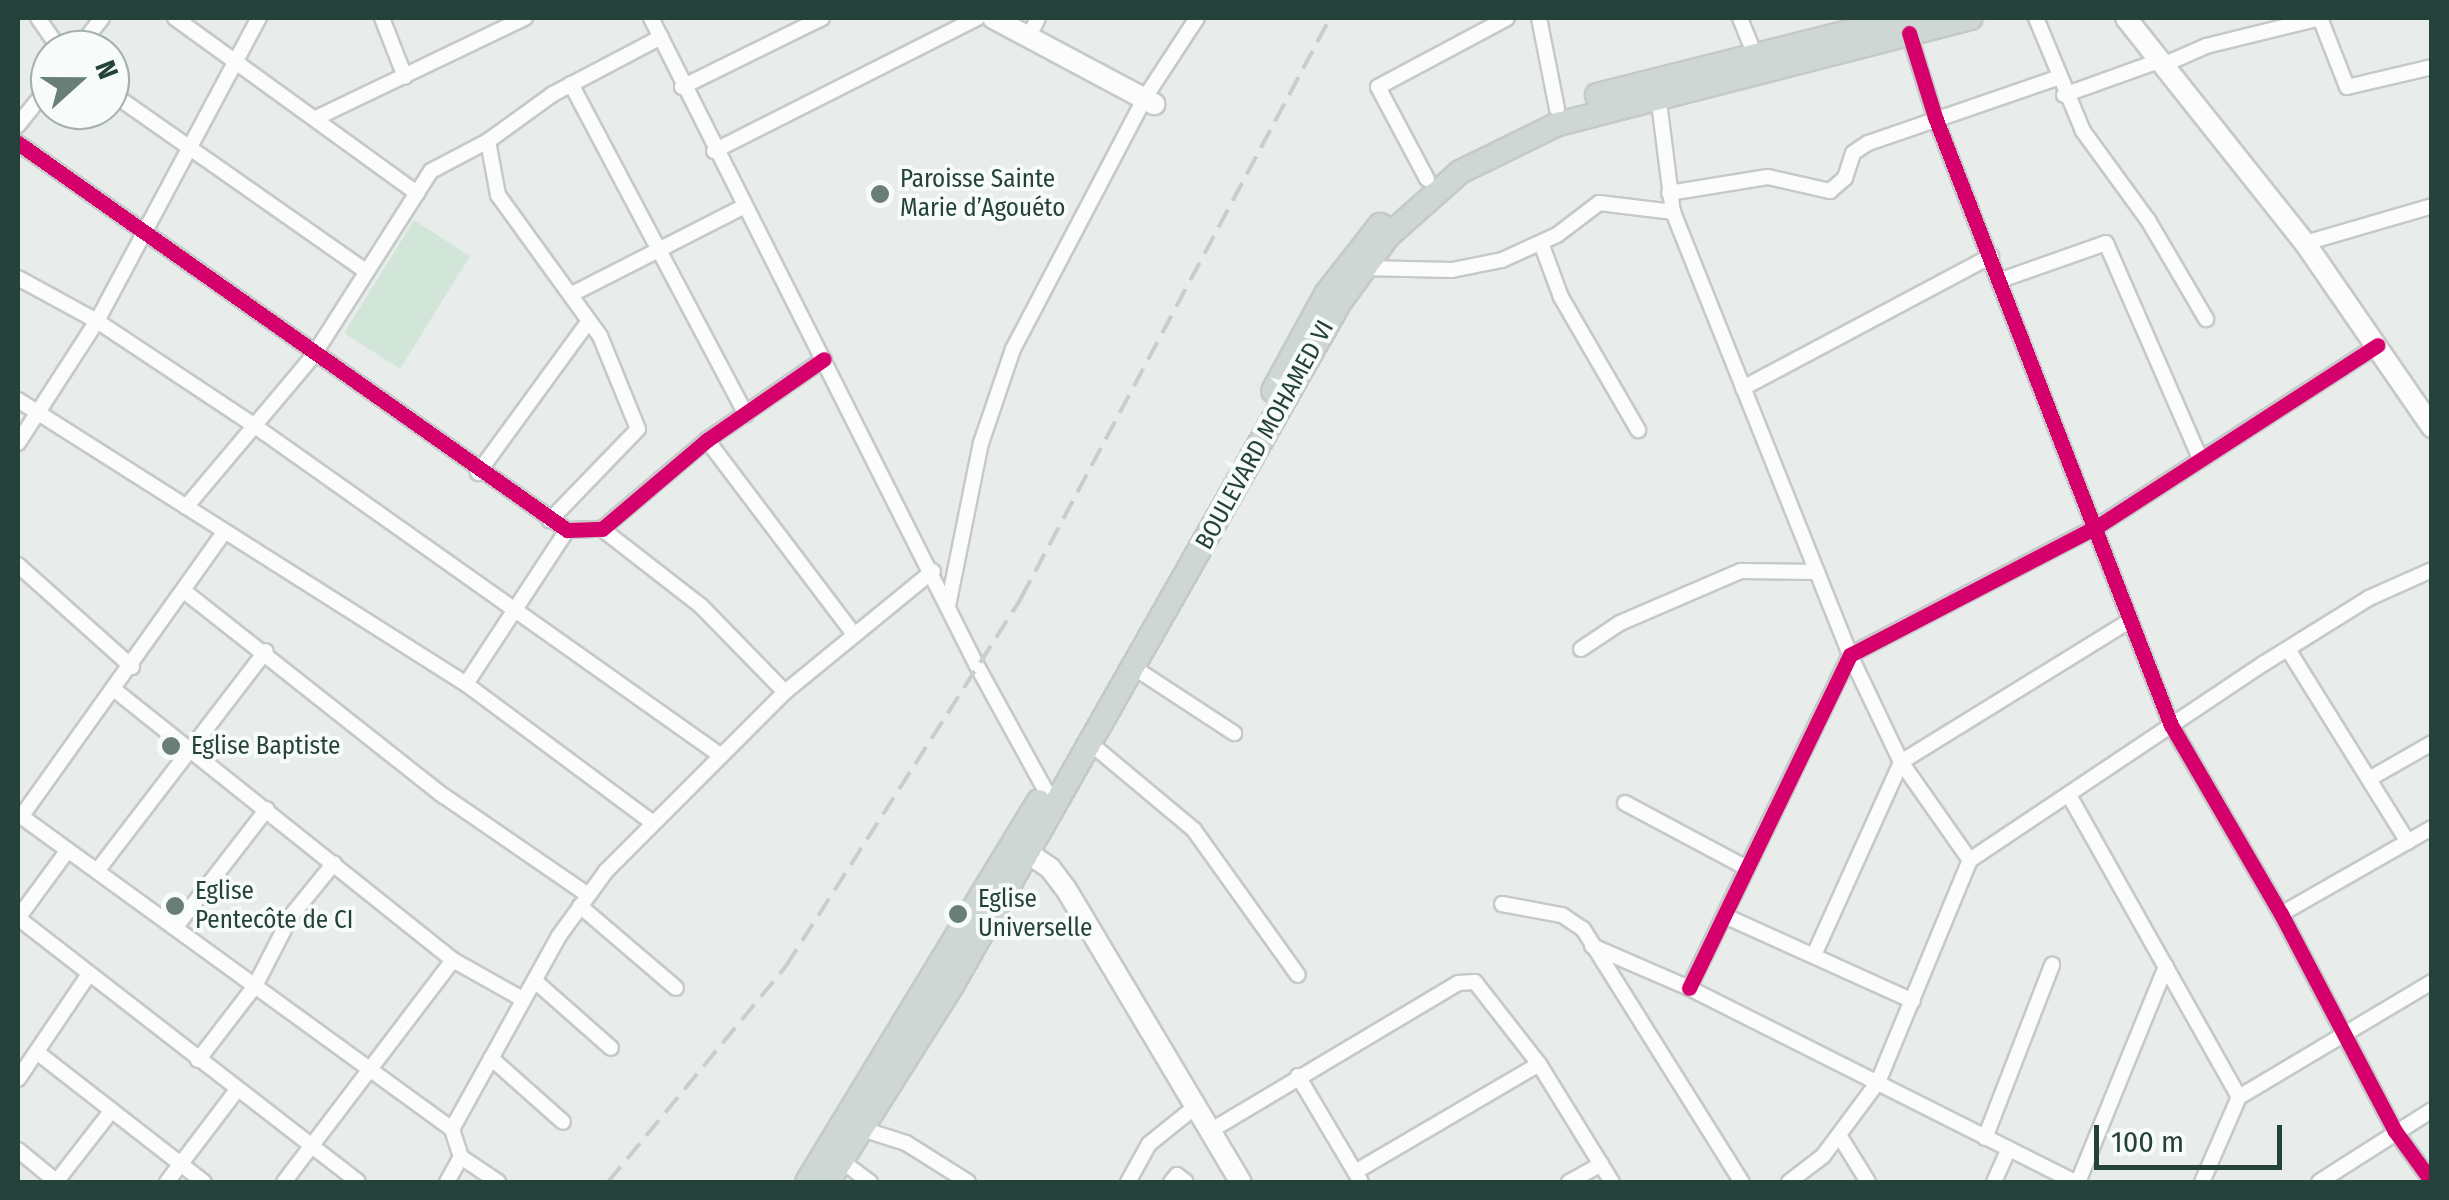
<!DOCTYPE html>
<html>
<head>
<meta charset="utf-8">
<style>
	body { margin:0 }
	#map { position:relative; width:2449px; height:1200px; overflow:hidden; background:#e8edeb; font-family:"Fira Sans Condensed",sans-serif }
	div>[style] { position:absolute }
	.green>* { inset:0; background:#d1e6d8 }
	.roads { filter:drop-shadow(2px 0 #c5cac8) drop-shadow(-2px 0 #c5cac8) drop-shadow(0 2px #c5cac8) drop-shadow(0 -2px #c5cac8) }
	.street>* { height:14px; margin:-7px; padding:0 7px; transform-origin:7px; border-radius:7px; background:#fcfcfc }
	.secondary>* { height:20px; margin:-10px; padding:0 10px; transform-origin:10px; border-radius:10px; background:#fcfcfc }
	.primary>* { height:22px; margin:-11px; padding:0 11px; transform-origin:11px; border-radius:11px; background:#cfd7d5 }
	.rail>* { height:4px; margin-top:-2px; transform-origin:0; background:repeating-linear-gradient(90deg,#c9cdcc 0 20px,transparent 0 30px) }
	.cycleway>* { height:15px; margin:-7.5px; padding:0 7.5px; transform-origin:7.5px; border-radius:7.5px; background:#d6006c }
	.dots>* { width:28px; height:28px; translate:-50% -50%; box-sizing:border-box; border:5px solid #f7fbf9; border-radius:50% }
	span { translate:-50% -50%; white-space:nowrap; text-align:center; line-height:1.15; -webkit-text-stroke:8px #f7fbf9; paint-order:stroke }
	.poi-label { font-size:25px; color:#24423a }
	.left { translate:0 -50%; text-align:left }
	.street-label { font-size:25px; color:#24423a }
	.frame { position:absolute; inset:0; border:20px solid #24423a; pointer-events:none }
	.north { position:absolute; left:30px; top:30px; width:100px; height:100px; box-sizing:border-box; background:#f7fbf9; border:2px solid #a3b1ad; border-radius:50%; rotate:69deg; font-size:28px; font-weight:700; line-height:40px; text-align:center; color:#24423a }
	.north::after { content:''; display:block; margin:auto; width:35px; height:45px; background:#697e78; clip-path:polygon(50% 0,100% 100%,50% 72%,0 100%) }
	.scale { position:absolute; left:2094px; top:1125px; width:188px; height:45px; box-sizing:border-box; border:5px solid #24423a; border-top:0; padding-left:12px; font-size:30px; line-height:35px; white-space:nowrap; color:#24423a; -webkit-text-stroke:8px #f7fbf9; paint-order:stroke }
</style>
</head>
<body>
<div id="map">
	<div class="green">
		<i style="clip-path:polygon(414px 220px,470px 256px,400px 369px,344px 333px)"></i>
	</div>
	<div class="roads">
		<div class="street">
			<i style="left:38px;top:18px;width:39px;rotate:55deg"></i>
			<i style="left:175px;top:18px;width:299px;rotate:35.9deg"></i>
			<i style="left:382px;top:18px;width:63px;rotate:68.7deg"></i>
			<i style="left:651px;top:18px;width:723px;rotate:63.29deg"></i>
			<i style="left:976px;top:664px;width:160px;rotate:61.2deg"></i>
			<i style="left:1539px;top:18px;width:93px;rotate:78.8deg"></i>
			<i style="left:1740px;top:18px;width:37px;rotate:68deg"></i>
			<i style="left:2036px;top:18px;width:122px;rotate:67.4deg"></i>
			<i style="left:2083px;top:131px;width:110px;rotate:53.9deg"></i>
			<i style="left:2148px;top:220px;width:115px;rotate:59.6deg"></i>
			<i style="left:2320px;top:18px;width:74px;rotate:68.6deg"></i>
			<i style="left:2347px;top:87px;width:87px;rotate:-13.2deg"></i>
			<i style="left:1909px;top:33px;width:88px;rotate:72.8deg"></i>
			<i style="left:1935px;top:117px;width:652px;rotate:68.79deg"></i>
			<i style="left:2171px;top:725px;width:219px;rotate:59.8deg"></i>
			<i style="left:2281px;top:914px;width:245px;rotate:62.3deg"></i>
			<i style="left:2395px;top:1131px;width:63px;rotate:54deg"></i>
			<i style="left:1029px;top:36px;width:20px;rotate:-63deg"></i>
			<i style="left:77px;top:50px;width:41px;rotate:-52deg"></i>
			<i style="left:2163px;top:65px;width:47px;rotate:-23.8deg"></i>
			<i style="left:2206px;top:46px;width:117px;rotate:-13.8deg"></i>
			<i style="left:571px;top:84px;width:374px;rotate:62.1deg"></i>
			<i style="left:682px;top:87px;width:156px;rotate:-26.2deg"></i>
			<i style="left:110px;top:92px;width:312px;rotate:35deg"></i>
			<i style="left:1658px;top:94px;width:119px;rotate:82.8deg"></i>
			<i style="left:1673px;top:212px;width:477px;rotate:68.2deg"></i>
			<i style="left:1850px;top:655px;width:119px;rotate:64.5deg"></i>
			<i style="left:1901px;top:762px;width:120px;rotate:54.9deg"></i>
			<i style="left:2064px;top:95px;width:101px;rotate:-19.7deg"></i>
			<i style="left:316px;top:118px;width:232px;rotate:-25.6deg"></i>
			<i style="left:18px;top:125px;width:51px;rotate:-51.3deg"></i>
			<i style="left:488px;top:141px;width:55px;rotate:79.5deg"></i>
			<i style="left:498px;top:195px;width:174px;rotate:54.1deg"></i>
			<i style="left:600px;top:336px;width:100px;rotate:67.8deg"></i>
			<i style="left:638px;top:429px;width:127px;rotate:134deg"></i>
			<i style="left:18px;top:143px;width:672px;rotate:35.18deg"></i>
			<i style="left:567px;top:530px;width:35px;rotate:-2deg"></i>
			<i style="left:602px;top:529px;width:138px;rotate:-40.3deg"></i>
			<i style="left:707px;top:440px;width:142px;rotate:-34.7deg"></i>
			<i style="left:714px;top:151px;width:295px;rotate:-26.8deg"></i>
			<i style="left:1427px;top:179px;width:104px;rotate:-118deg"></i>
			<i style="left:1378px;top:87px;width:146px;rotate:-28.1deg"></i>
			<i style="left:1669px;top:193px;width:100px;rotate:-9.2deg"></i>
			<i style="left:1768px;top:177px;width:64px;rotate:12.7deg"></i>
			<i style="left:1830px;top:191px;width:20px;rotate:-41deg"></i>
			<i style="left:1845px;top:178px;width:26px;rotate:-72deg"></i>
			<i style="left:1853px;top:153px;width:18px;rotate:-34deg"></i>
			<i style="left:1868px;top:143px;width:200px;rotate:-19deg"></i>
			<i style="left:1541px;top:243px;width:58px;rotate:69.7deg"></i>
			<i style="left:1561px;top:297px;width:154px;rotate:59.9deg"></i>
			<i style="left:2305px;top:243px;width:132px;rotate:-16.2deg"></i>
			<i style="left:1364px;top:268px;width:88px;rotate:1.3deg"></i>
			<i style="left:1452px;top:270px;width:51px;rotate:-11.3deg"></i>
			<i style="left:1502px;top:260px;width:60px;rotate:-24.4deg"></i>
			<i style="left:1557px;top:235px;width:53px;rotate:-37.3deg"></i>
			<i style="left:1599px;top:203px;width:75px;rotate:6.9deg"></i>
			<i style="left:18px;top:278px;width:90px;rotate:28.6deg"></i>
			<i style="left:97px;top:321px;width:190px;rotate:33.6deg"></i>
			<i style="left:255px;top:426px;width:570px;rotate:35.28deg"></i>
			<i style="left:2001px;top:280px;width:111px;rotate:-19.4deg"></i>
			<i style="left:2106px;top:243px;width:232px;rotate:66.4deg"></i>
			<i style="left:572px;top:294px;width:194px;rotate:-27deg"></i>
			<i style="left:1743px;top:388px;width:281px;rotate:-28deg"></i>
			<i style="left:18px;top:400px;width:530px;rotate:32.37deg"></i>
			<i style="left:466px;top:684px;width:232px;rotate:36.6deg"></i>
			<i style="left:707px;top:440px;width:242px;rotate:52.9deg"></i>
			<i style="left:18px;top:443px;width:145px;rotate:-57.1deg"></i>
			<i style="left:97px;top:321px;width:344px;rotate:-61.9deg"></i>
			<i style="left:478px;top:473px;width:187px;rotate:-53.9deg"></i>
			<i style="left:186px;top:507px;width:197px;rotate:-49.9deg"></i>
			<i style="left:313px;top:356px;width:219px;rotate:-57.5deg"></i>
			<i style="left:431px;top:171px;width:64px;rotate:-27.8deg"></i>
			<i style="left:488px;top:141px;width:80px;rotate:-35.9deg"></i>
			<i style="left:553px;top:94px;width:122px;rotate:-27.8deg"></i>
			<i style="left:602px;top:529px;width:125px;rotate:37.9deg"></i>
			<i style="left:701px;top:606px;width:120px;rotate:45.7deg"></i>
			<i style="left:18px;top:565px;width:153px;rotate:41.8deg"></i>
			<i style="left:184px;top:591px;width:331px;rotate:38.3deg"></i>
			<i style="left:444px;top:796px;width:175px;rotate:34.5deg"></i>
			<i style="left:948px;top:606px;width:166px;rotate:-78.6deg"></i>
			<i style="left:981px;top:443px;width:99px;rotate:-71.2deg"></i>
			<i style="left:1013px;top:349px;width:282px;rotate:-62.3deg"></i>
			<i style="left:1144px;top:99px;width:97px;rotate:-56.8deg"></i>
			<i style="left:1581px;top:649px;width:47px;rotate:-33.7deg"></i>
			<i style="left:1620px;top:623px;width:132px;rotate:-23.3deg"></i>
			<i style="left:1741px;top:571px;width:76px;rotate:0.8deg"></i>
			<i style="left:2289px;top:651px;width:225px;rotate:58.1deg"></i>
			<i style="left:1133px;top:667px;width:121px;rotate:33.2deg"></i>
			<i style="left:466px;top:684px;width:184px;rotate:-56.7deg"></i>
			<i style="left:116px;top:691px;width:431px;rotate:38.6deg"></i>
			<i style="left:453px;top:960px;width:81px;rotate:29.4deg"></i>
			<i style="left:1090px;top:743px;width:136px;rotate:39.9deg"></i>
			<i style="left:1194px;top:830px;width:178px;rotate:54.4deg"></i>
			<i style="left:2369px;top:779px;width:73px;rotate:-29.7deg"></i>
			<i style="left:2070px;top:797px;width:344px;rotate:60.6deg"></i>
			<i style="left:1625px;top:803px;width:136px;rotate:28.1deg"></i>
			<i style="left:18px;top:814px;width:536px;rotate:35.97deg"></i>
			<i style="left:21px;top:817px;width:350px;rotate:-54.5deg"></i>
			<i style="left:97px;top:871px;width:277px;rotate:-52.5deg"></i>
			<i style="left:1502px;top:904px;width:61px;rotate:10.4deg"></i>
			<i style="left:1562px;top:915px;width:25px;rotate:34deg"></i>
			<i style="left:1583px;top:929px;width:299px;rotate:57.9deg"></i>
			<i style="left:580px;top:906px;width:126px;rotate:40.5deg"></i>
			<i style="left:2281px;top:914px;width:174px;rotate:-29.7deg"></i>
			<i style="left:1725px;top:916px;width:206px;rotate:24.3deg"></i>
			<i style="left:18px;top:918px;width:430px;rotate:37.8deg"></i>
			<i style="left:18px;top:918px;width:84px;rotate:-53.7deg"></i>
			<i style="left:175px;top:928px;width:150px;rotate:-52.3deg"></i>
			<i style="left:1592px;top:946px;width:106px;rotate:23.4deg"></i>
			<i style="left:1689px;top:988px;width:432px;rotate:26.7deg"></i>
			<i style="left:1814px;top:955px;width:212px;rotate:-65.7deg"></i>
			<i style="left:1901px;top:762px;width:270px;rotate:-31.7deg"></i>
			<i style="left:535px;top:981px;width:101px;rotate:41.4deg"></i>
			<i style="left:1689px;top:988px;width:370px;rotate:-64.2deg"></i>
			<i style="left:1850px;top:655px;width:280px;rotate:-27.5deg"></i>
			<i style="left:2098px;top:526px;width:333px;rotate:-32.9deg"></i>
			<i style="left:38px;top:1053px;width:210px;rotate:37.9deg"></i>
			<i style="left:491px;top:1058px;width:96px;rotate:41.6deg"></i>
			<i style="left:198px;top:1060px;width:93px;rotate:-52.4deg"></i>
			<i style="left:255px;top:986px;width:79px;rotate:-62.8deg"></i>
			<i style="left:291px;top:916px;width:68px;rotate:-50.9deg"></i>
			<i style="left:1298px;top:1076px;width:123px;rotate:59.3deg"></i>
			<i style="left:18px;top:1079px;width:127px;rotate:-55.9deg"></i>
			<i style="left:865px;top:1130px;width:43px;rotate:17.6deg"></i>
			<i style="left:906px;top:1143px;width:73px;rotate:32.2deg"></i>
			<i style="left:1210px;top:1131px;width:289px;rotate:-30.8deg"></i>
			<i style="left:1458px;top:983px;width:17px;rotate:-3deg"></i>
			<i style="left:1475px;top:982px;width:104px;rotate:52deg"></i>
			<i style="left:1539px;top:1064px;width:139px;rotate:58.3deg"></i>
			<i style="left:1839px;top:1135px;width:55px;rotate:58.3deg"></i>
			<i style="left:1985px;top:1138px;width:186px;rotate:-68.8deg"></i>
			<i style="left:18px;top:1150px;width:50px;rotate:39.4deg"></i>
			<i style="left:461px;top:1157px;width:45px;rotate:34deg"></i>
			<i style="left:843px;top:1162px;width:34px;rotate:37deg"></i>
			<i style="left:1355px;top:1172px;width:213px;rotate:-30.4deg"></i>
			<i style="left:56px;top:1182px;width:91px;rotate:-52.1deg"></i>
			<i style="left:167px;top:1182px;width:114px;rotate:-52.8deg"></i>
			<i style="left:284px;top:1182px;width:279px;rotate:-52.7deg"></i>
			<i style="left:447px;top:1182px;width:29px;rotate:-61deg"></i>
			<i style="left:461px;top:1157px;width:29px;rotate:-108deg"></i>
			<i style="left:452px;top:1129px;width:221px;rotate:-61deg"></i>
			<i style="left:559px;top:936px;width:80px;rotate:-54.1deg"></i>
			<i style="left:606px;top:871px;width:253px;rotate:-45deg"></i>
			<i style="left:785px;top:692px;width:191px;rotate:-39.3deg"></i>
			<i style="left:1128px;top:1182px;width:43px;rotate:-61.1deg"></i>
			<i style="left:1149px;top:1144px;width:59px;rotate:-38.8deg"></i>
			<i style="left:1171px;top:1182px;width:9px;rotate:-49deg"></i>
			<i style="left:1177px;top:1175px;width:11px;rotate:38deg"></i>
			<i style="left:1569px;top:1182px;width:37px;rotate:-29deg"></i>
			<i style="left:1789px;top:1182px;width:43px;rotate:-37.4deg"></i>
			<i style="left:1823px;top:1156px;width:92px;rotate:-53.4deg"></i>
			<i style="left:1878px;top:1082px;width:240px;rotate:-67.5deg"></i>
			<i style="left:1970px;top:860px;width:353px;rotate:-33.8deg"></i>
			<i style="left:2263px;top:664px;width:125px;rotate:-31.9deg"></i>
			<i style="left:2369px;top:598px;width:69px;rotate:-24deg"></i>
			<i style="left:1994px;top:1182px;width:36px;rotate:-66deg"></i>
			<i style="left:2078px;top:1182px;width:233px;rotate:-67.8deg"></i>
			<i style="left:2202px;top:1182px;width:93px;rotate:-66.5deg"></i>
			<i style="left:2239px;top:1097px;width:225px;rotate:-30.8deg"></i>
			<i style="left:2319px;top:1182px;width:134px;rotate:-32.5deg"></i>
		</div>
		<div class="secondary">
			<i style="left:993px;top:18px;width:183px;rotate:28.1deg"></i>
			<i style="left:2126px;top:18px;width:288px;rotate:51.5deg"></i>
			<i style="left:2305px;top:243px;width:224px;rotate:55.4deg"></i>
			<i style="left:1016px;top:845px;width:41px;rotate:34.1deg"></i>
			<i style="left:1050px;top:868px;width:26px;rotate:53deg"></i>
			<i style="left:1066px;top:889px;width:341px;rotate:59.2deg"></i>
		</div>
		<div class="primary">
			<i style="left:1597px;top:95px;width:316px;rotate:-14.1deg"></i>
			<i style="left:1273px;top:391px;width:111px;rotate:-61.3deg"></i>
			<i style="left:1326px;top:294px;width:88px;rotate:-52deg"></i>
			<i style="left:807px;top:1182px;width:446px;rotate:-58.7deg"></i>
			<i style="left:828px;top:1182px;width:234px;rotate:-57.7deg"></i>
			<i style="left:953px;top:984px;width:784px;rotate:-60.43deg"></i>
			<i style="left:1340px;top:302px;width:82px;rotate:-54deg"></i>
			<i style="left:1388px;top:236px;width:96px;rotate:-41.6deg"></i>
			<i style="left:1460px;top:172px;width:109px;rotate:-26.1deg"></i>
			<i style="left:1558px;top:124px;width:426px;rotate:-14.4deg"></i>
		</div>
	</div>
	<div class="rail">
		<i style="left:608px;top:1182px;width:280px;rotate:-50.5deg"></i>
		<i style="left:786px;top:966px;width:437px;rotate:-57.4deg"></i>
		<i style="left:1021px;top:598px;width:657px;rotate:-61.95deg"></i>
	</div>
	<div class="cycleway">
		<i style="left:1909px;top:33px;width:88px;rotate:72.8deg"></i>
		<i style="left:1935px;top:117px;width:652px;rotate:68.79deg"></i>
		<i style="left:2171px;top:725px;width:219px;rotate:59.8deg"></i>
		<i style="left:2281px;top:914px;width:245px;rotate:62.3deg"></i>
		<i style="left:2395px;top:1131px;width:63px;rotate:54deg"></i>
		<i style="left:18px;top:143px;width:672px;rotate:35.18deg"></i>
		<i style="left:567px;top:530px;width:35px;rotate:-2deg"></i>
		<i style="left:602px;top:529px;width:138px;rotate:-40.3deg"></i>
		<i style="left:707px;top:440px;width:142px;rotate:-34.7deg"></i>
		<i style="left:1689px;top:988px;width:370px;rotate:-64.2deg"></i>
		<i style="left:1850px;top:655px;width:280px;rotate:-27.5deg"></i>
		<i style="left:2098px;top:526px;width:333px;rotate:-32.9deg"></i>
	</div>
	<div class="dots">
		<i style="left:880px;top:194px;background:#697e78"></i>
		<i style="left:171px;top:746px;background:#697e78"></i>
		<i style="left:175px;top:906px;background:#697e78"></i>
		<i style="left:958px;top:914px;background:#697e78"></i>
	</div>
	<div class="poi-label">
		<span class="left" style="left:900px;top:194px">Paroisse Sainte<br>Marie d’Agouéto</span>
		<span class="left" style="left:191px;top:746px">Eglise Baptiste</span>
		<span class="left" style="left:195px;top:906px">Eglise<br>Pentecôte de CI</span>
		<span class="left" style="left:978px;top:914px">Eglise<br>Universelle</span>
	</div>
	<div class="street-label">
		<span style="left:1265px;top:435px;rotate:-61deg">BOULEVARD MOHAMED VI</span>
	</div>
	<div class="frame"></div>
	<div class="north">N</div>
	<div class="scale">100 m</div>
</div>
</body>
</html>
